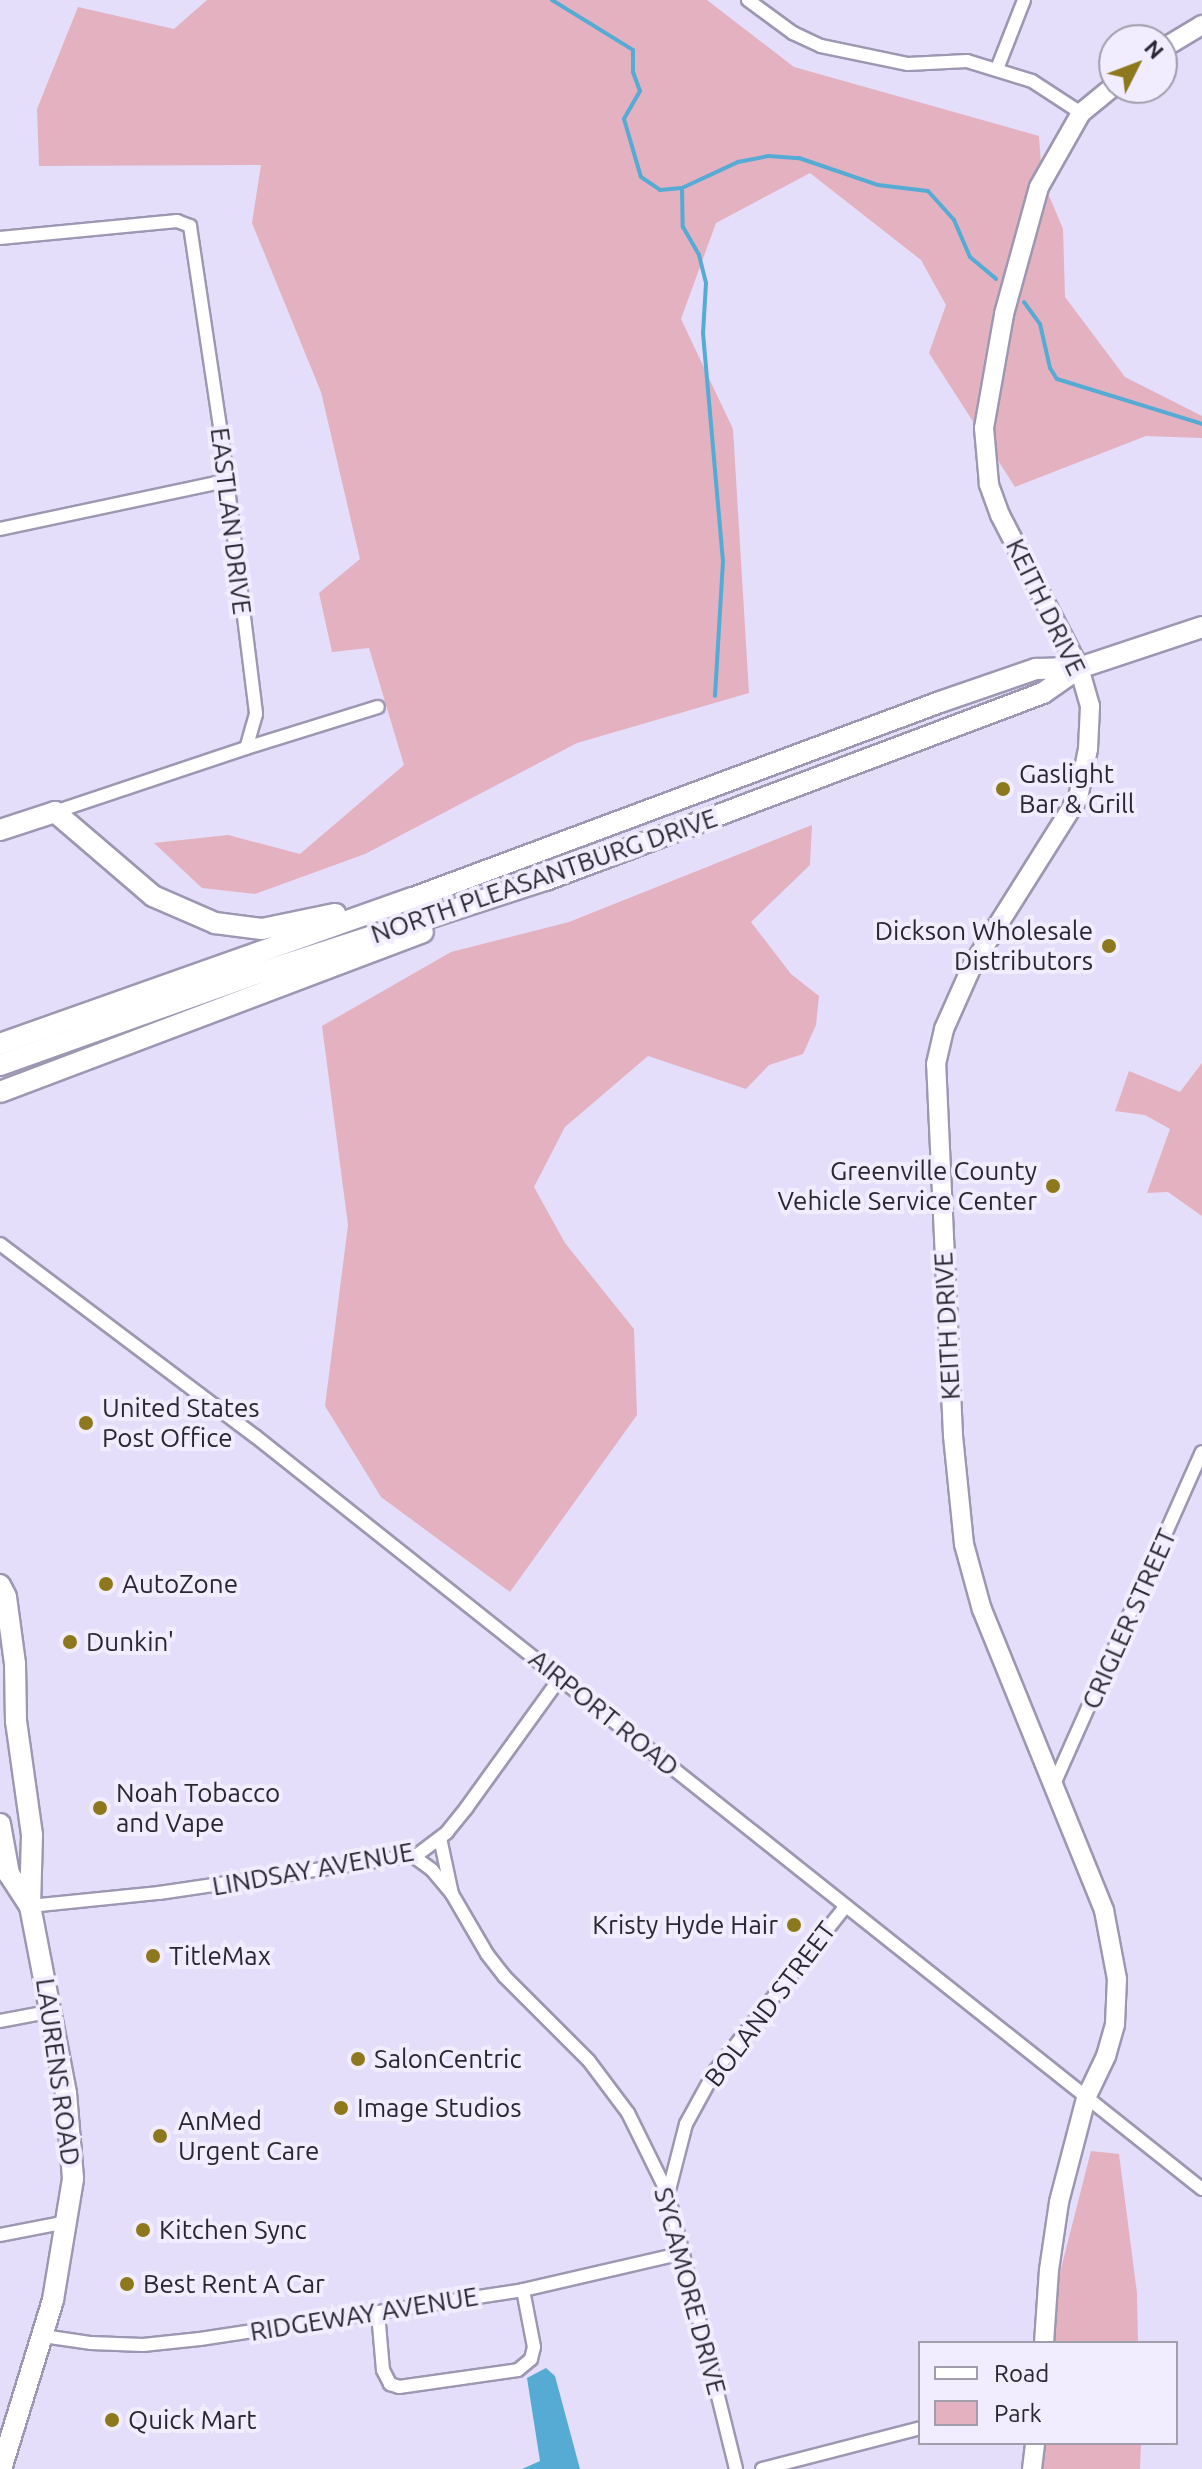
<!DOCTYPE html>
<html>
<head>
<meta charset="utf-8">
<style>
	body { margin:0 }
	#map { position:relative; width:1202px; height:2469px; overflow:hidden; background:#e4defa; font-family:Ubuntu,sans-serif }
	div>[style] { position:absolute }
	.green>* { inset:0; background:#e4b1c0 }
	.water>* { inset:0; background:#56abd5 }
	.stream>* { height:4px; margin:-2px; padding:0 2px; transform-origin:2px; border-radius:2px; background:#56abd5 }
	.roads { filter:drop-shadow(2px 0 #9d97b1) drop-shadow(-2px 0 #9d97b1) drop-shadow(0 2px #9d97b1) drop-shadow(0 -2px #9d97b1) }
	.street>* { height:12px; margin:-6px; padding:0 6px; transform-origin:6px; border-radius:6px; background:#fff }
	.secondary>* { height:18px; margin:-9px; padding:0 9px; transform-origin:9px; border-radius:9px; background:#fff }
	.primary>* { height:20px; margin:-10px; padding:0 10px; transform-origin:10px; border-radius:10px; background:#fff }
	.dots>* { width:22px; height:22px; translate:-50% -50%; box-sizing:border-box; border:4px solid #f1edfe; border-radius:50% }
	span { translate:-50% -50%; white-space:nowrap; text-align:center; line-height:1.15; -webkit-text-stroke:8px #f1edfe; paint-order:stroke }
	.street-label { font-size:26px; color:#292731 }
	.poi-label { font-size:26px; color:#292731 }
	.left { translate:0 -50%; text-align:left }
	.right { translate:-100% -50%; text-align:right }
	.legend { position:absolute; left:918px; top:2341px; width:260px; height:104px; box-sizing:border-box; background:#f1edfe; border:2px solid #a19eac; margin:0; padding:10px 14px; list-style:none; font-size:24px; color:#292731 }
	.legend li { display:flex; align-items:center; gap:16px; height:40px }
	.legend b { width:40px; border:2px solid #a19eac }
	.north { position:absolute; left:1098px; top:24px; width:80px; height:80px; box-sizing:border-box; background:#f1edfe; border:2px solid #a19eac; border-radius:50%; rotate:48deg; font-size:22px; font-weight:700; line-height:32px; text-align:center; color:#292731 }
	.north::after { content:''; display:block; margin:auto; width:28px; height:36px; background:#8e781d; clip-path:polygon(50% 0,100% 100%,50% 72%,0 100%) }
</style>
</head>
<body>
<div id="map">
	<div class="green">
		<i style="clip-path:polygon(207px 0,707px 0,794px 67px,1039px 136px,1042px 179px,1063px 229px,1065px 297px,1125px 377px,1202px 416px,1202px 438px,1146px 436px,1015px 487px,929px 353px,946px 305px,921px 260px,810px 173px,716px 223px,681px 319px,733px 429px,749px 693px,577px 743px,365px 854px,255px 894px,202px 888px,154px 843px,228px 835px,300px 854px,404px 765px,369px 648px,332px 652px,319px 593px,360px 559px,321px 392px,252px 223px,261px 165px,39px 166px,37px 109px,78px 7px,174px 29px)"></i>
		<i style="clip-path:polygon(812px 825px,810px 865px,751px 922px,791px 974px,819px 996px,816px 1025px,803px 1054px,769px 1065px,746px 1089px,648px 1056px,565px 1127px,534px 1187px,565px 1243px,634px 1329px,637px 1415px,510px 1592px,381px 1497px,325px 1406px,348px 1225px,322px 1026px,451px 952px,569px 922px)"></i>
		<i style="clip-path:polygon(1202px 1063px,1202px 1216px,1168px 1192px,1147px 1193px,1170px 1129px,1145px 1115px,1115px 1111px,1129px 1071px,1180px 1092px)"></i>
		<i style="clip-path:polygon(1091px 2151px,1119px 2154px,1137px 2293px,1138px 2343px,1042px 2343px)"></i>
		<i style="clip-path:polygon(1033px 2443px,1141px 2443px,1140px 2469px,1032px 2469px)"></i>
	</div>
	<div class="water">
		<i style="clip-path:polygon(546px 2368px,555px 2376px,580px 2469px,522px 2469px,540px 2461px,527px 2378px)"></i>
	</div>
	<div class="stream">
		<i style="left:552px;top:0;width:95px;rotate:31.7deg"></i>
		<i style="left:633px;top:50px;width:22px;rotate:90deg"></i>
		<i style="left:633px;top:72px;width:20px;rotate:70deg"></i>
		<i style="left:640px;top:91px;width:32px;rotate:120deg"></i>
		<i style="left:624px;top:119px;width:60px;rotate:73.7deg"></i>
		<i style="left:641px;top:177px;width:23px;rotate:34deg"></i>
		<i style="left:660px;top:190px;width:22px;rotate:-5deg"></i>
		<i style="left:682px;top:188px;width:39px;rotate:89deg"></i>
		<i style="left:683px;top:227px;width:32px;rotate:60deg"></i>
		<i style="left:699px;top:255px;width:29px;rotate:76deg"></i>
		<i style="left:706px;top:283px;width:50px;rotate:93.4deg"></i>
		<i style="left:703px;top:333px;width:229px;rotate:85deg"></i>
		<i style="left:723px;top:561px;width:135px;rotate:93.4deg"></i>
		<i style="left:682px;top:188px;width:62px;rotate:-24.9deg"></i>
		<i style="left:738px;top:162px;width:31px;rotate:-11deg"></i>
		<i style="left:768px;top:156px;width:31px;rotate:4deg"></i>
		<i style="left:799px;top:158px;width:83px;rotate:18.9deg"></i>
		<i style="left:878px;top:185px;width:50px;rotate:6.8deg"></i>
		<i style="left:928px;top:191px;width:39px;rotate:48deg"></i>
		<i style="left:954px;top:220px;width:40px;rotate:66.6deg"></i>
		<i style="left:970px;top:257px;width:34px;rotate:40deg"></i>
		<i style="left:1024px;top:302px;width:27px;rotate:54deg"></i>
		<i style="left:1040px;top:324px;width:45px;rotate:77.2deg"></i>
		<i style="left:1050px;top:368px;width:13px;rotate:58deg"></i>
		<i style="left:1057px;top:379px;width:152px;rotate:17.2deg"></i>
	</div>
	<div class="roads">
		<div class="street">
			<i style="left:748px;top:0;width:56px;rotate:36.3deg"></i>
			<i style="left:793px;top:33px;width:31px;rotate:25deg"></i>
			<i style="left:821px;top:46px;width:89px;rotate:11.7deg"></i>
			<i style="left:908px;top:64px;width:59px;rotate:-2.9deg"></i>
			<i style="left:967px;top:61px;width:68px;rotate:17.1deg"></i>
			<i style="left:1032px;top:81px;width:59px;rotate:33.1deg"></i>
			<i style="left:997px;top:69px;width:74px;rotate:-68.6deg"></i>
			<i style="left:0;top:238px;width:178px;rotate:-5.5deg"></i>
			<i style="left:177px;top:221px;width:14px;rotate:21deg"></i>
			<i style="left:190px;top:226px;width:216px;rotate:81.5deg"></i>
			<i style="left:222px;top:440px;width:276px;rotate:82.9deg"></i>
			<i style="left:256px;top:714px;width:35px;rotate:106deg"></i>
			<i style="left:246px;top:748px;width:201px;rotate:161.5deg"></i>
			<i style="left:0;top:529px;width:230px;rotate:-12deg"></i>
			<i style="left:246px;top:748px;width:138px;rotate:-17.3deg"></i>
			<i style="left:0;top:1244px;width:319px;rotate:37deg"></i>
			<i style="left:255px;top:1436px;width:1210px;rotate:38.49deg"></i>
			<i style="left:1054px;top:1784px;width:363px;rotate:-66deg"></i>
			<i style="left:440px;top:1838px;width:57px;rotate:77.9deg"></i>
			<i style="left:413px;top:1856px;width:24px;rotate:36deg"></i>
			<i style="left:432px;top:1870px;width:31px;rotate:50deg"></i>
			<i style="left:452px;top:1894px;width:69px;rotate:59.7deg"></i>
			<i style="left:487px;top:1954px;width:28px;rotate:52deg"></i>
			<i style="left:504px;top:1976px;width:120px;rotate:45deg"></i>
			<i style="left:589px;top:2061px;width:65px;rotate:53.1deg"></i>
			<i style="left:628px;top:2113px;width:90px;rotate:63.7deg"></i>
			<i style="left:668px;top:2194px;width:283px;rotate:76.1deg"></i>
			<i style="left:30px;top:1906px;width:130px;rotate:-5.8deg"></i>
			<i style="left:159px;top:1893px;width:261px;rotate:-8.4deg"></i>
			<i style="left:417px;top:1855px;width:38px;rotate:-37deg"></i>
			<i style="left:447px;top:1832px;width:32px;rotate:-51deg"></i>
			<i style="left:467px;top:1807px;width:159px;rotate:-54.2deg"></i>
			<i style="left:0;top:2021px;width:54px;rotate:-10.7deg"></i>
			<i style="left:668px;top:2194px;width:72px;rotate:-75.6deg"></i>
			<i style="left:686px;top:2124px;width:60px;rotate:-61.3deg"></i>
			<i style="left:715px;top:2071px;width:209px;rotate:-51.6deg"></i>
			<i style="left:0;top:2235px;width:68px;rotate:-11deg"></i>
			<i style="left:378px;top:2313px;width:57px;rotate:85deg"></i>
			<i style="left:383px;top:2370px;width:16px;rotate:63deg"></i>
			<i style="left:390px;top:2384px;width:9px;rotate:18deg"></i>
			<i style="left:399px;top:2387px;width:120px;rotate:-8.1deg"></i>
			<i style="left:518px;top:2370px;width:17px;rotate:-40deg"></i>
			<i style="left:531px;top:2359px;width:12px;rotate:-76deg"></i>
			<i style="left:534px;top:2347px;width:58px;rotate:-100.9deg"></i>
			<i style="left:43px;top:2336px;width:49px;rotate:8.3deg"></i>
			<i style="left:91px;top:2343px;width:52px;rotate:2.2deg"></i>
			<i style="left:143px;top:2345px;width:57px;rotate:-6deg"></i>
			<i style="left:200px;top:2339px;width:327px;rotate:-8.6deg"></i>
			<i style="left:523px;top:2290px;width:164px;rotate:-13deg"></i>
			<i style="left:762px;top:2469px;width:163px;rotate:-14.5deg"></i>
		</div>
		<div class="secondary">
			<i style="left:1162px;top:49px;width:47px;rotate:-31deg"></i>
			<i style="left:1044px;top:2343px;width:73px;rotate:-86.1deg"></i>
			<i style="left:1049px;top:2270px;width:69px;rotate:-81.6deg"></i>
			<i style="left:1059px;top:2202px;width:107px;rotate:-75.4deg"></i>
			<i style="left:1086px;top:2098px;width:47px;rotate:-64.5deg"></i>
			<i style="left:1106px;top:2056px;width:33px;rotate:-74deg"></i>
			<i style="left:1115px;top:2024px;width:45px;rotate:-87.5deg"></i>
			<i style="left:1117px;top:1979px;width:70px;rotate:-100.7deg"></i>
			<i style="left:1104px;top:1910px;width:324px;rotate:-112.1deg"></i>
			<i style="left:982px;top:1610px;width:68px;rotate:-105.3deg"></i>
			<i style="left:964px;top:1544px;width:110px;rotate:-95.8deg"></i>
			<i style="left:953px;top:1435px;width:371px;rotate:-92.6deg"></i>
			<i style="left:936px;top:1064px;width:36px;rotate:-77deg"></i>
			<i style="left:944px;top:1029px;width:69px;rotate:-66deg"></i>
			<i style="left:972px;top:966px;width:199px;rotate:-57.8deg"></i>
			<i style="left:1078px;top:798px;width:50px;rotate:-78.5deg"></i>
			<i style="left:1088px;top:749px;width:43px;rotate:-87.3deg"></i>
			<i style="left:1090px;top:706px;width:40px;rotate:-106deg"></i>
			<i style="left:1079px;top:668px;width:172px;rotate:-117.3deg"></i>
			<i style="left:1000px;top:515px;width:33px;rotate:-110deg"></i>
			<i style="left:989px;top:484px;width:56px;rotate:-95.1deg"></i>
			<i style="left:984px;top:428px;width:116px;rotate:-80deg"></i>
			<i style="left:1004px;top:314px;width:132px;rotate:-74.6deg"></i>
			<i style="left:1039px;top:187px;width:85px;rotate:-60.4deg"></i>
			<i style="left:1081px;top:113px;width:43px;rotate:-39.3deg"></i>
			<i style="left:1032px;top:2469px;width:26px;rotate:-83deg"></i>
		</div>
		<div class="primary">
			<i style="left:0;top:830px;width:58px;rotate:-18.1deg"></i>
			<i style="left:55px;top:812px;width:129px;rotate:40.6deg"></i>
			<i style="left:153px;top:896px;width:68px;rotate:23.5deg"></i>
			<i style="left:215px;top:923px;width:47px;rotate:7.3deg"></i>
			<i style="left:262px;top:929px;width:75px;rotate:-11.6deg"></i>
			<i style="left:0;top:1044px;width:438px;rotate:-19.5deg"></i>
			<i style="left:413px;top:898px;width:562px;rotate:-20.4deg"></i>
			<i style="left:940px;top:702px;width:102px;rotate:-19deg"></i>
			<i style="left:1036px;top:669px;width:43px;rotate:-1.3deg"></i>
			<i style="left:0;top:1065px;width:275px;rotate:-19.6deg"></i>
			<i style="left:259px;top:973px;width:302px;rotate:-18deg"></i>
			<i style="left:546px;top:880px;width:531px;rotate:-20.62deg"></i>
			<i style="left:1043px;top:693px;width:44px;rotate:-34.8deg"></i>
			<i style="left:1079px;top:668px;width:130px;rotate:-18.4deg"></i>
			<i style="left:0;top:1092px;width:452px;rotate:-20.7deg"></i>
			<i style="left:0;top:1585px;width:13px;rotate:63deg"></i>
			<i style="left:6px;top:1597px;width:68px;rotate:82.3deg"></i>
			<i style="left:15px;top:1664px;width:57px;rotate:89deg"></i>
			<i style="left:16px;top:1721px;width:115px;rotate:82deg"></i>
			<i style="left:32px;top:1835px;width:71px;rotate:91.6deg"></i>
			<i style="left:30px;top:1906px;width:190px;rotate:79.1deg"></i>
			<i style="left:66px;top:2093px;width:86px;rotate:85.3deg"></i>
			<i style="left:73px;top:2179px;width:123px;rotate:99.4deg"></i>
			<i style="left:53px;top:2300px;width:177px;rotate:107.1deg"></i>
			<i style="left:0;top:1824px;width:51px;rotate:79.8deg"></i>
			<i style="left:9px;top:1874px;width:38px;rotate:57deg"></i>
		</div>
	</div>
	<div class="dots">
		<i style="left:1003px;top:789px;background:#8e781d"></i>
		<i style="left:1109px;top:946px;background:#8e781d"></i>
		<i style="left:1053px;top:1186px;background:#8e781d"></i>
		<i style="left:86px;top:1423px;background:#8e781d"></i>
		<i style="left:106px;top:1584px;background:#8e781d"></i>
		<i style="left:70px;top:1642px;background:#8e781d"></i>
		<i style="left:100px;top:1808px;background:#8e781d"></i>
		<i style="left:794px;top:1925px;background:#8e781d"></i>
		<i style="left:153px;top:1956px;background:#8e781d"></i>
		<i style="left:358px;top:2059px;background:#8e781d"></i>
		<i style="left:341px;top:2108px;background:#8e781d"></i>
		<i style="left:160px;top:2136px;background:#8e781d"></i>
		<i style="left:143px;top:2230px;background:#8e781d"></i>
		<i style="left:127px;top:2284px;background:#8e781d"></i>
		<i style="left:112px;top:2420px;background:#8e781d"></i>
	</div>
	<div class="street-label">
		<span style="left:231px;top:521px;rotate:83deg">EASTLAN DRIVE</span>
		<span style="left:1046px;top:607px;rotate:64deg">KEITH DRIVE</span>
		<span style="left:544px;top:876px;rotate:-19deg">NORTH PLEASANTBURG DRIVE</span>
		<span style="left:947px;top:1326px;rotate:-93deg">KEITH DRIVE</span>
		<span style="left:1129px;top:1619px;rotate:-66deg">CRIGLER STREET</span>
		<span style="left:604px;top:1713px;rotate:39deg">AIRPORT ROAD</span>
		<span style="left:313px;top:1869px;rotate:-10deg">LINDSAY AVENUE</span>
		<span style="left:770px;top:2004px;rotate:-53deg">BOLAND STREET</span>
		<span style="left:58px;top:2072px;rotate:82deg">LAURENS ROAD</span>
		<span style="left:690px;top:2291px;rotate:75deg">SYCAMORE DRIVE</span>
		<span style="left:364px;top:2314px;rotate:-9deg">RIDGEWAY AVENUE</span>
	</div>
	<div class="poi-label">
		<span class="left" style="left:1019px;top:789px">Gaslight<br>Bar &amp; Grill</span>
		<span class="right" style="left:1093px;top:946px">Dickson Wholesale<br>Distributors</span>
		<span class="right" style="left:1037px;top:1186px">Greenville County<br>Vehicle Service Center</span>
		<span class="left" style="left:102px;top:1423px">United States<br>Post Office</span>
		<span class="left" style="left:122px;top:1584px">AutoZone</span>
		<span class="left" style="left:86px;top:1642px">Dunkin'</span>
		<span class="left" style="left:116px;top:1808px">Noah Tobacco<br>and Vape</span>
		<span class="right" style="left:778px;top:1925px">Kristy Hyde Hair</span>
		<span class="left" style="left:169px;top:1956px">TitleMax</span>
		<span class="left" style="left:374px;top:2059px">SalonCentric</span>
		<span class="left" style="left:357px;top:2108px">Image Studios</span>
		<span class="left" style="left:178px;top:2136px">AnMed<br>Urgent Care</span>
		<span class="left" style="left:159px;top:2230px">Kitchen Sync</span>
		<span class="left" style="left:143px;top:2284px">Best Rent A Car</span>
		<span class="left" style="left:128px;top:2420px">Quick Mart</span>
	</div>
	<ul class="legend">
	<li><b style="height:10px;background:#fff"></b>Road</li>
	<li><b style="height:22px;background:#e4b1c0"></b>Park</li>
	</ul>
	<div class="north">N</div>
</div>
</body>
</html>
